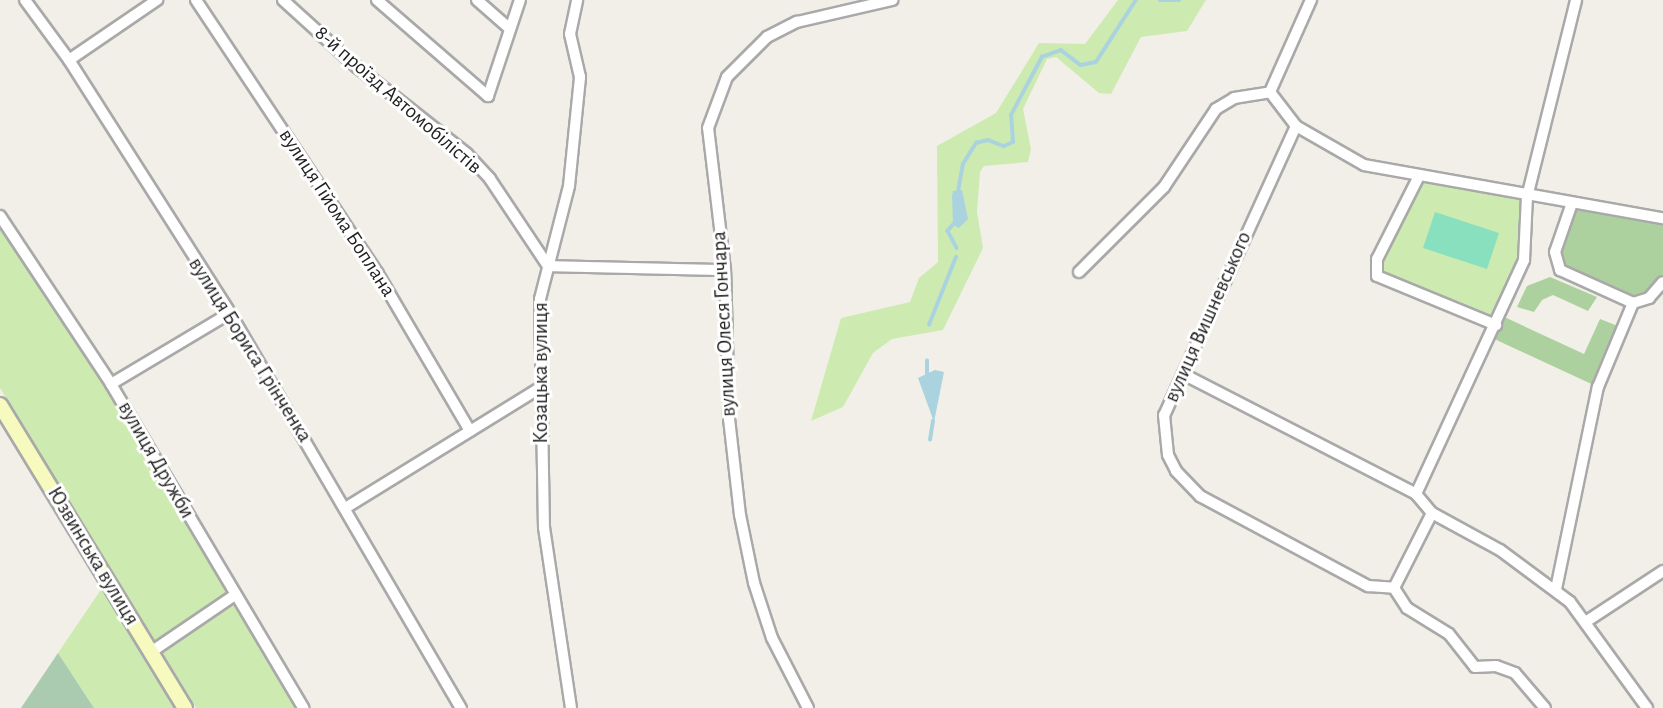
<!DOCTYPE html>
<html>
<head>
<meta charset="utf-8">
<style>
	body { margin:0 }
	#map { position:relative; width:1663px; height:708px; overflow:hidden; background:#f2efe9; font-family:"Alegreya Sans",sans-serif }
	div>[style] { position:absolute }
	.grass>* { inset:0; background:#cdebb0 }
	.forest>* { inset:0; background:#add19e }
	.cemetery>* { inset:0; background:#aacbaf }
	.pitch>* { inset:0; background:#88e0be }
	.water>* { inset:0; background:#aad3df }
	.stream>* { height:3.5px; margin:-1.75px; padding:0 1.75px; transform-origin:1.75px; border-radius:1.75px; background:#aad3df }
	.roads { filter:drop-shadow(2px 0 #a9a9a9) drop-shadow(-2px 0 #a9a9a9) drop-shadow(0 2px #a9a9a9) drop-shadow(0 -2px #a9a9a9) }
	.minor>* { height:10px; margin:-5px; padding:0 5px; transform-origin:5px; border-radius:5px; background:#fff }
	.secondary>* { height:14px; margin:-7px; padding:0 7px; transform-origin:7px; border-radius:7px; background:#f7fabf }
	span { translate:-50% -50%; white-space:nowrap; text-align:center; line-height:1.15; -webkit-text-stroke:6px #fff; paint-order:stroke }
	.street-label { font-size:21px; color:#222 }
</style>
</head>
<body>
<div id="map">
	<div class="grass">
		<i style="clip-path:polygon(1118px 0,1206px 0,1187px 31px,1141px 37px,1111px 94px,1099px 93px,1056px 57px,1047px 59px,1023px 109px,1031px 149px,1028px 162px,984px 166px,980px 172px,977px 212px,983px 248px,943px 330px,892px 339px,873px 353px,843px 407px,811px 421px,841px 318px,910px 302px,919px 278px,938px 262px,937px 146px,996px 113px,1039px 43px,1085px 44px)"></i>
		<i style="clip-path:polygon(1418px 178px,1527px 197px,1524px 260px,1496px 325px,1383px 281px,1375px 263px)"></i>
		<i style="clip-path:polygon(0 216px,111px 384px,302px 708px,196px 708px,0 388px)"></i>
		<i style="clip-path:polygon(102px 588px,175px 708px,94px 708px,58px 653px)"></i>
	</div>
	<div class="forest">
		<i style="clip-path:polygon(1572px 203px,1663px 219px,1663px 282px,1641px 302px,1557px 265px)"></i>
		<i style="clip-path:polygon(1550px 277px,1597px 297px,1588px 311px,1553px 295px,1542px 300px,1534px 312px,1517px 307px,1527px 286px)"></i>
		<i style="clip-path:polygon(1500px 315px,1584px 354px,1600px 319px,1623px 328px,1598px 387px,1490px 337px)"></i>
	</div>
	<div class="cemetery">
		<i style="clip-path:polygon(58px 653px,94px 708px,21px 708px)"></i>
	</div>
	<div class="pitch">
		<i style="clip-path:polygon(1435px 212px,1499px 233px,1487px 269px,1423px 248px)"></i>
	</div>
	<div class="water">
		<i style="clip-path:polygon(962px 190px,968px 219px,959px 228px,953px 225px,952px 196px,953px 191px)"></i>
		<i style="clip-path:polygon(935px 370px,944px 372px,934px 422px,918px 378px)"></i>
	</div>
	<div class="stream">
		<i style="left:1160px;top:0;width:19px"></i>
		<i style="left:958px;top:192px;width:28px;rotate:-80deg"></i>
		<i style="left:963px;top:164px;width:25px;rotate:-58deg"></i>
		<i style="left:976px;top:143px;width:12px;rotate:-14deg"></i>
		<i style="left:988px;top:140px;width:17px;rotate:21deg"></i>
		<i style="left:1004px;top:146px;width:10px;rotate:-24deg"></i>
		<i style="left:1013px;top:142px;width:27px;rotate:-94deg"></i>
		<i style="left:1011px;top:115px;width:66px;rotate:-61.9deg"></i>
		<i style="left:1042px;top:57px;width:20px;rotate:-20deg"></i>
		<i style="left:1061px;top:50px;width:25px;rotate:37deg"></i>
		<i style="left:1081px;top:65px;width:15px;rotate:-11deg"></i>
		<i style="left:1096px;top:62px;width:74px;rotate:-57.2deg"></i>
		<i style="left:955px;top:223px;width:11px;rotate:131deg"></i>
		<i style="left:948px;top:231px;width:19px;rotate:62deg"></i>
		<i style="left:929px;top:325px;width:73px;rotate:-68.3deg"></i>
		<i style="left:927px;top:375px;width:14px;rotate:-90deg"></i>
		<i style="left:930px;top:440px;width:19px;rotate:-81deg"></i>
	</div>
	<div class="roads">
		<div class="minor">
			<i style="left:25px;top:0;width:74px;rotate:53.7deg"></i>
			<i style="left:69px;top:60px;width:300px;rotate:57.5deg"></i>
			<i style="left:230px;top:313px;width:458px;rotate:59.7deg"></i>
			<i style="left:196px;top:0;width:329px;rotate:56.4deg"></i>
			<i style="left:378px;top:274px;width:182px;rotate:59.6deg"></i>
			<i style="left:283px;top:0;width:100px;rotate:42.2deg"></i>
			<i style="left:357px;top:67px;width:140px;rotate:38.3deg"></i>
			<i style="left:467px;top:154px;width:34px;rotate:47deg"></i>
			<i style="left:490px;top:179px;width:105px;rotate:56.3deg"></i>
			<i style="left:548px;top:266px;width:177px;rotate:1.3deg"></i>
			<i style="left:377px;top:0;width:147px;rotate:40.9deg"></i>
			<i style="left:488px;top:96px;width:101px;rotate:-71.6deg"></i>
			<i style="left:477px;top:0;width:44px;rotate:41.3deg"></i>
			<i style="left:69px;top:60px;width:107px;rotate:-34.3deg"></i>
			<i style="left:1270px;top:92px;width:43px;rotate:52.6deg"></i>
			<i style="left:1296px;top:126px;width:78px;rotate:29.8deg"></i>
			<i style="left:1364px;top:165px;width:304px;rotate:10.1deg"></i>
			<i style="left:1296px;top:126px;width:318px;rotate:114.5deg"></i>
			<i style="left:1164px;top:415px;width:40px;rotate:84.3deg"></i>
			<i style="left:1168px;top:455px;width:18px;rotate:63deg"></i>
			<i style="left:1176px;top:471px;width:35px;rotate:46deg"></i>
			<i style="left:1200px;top:496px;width:191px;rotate:28.2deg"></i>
			<i style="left:1368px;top:586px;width:26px;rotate:4deg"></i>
			<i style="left:1394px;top:588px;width:84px;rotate:-63.1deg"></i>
			<i style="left:1432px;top:513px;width:77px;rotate:28.6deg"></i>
			<i style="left:1500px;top:550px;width:87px;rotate:36.6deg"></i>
			<i style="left:1570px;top:602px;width:131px;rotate:54deg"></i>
			<i style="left:1418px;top:178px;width:91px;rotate:116.8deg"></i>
			<i style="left:1377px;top:259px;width:17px;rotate:90deg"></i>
			<i style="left:1377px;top:276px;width:129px;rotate:22.4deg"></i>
			<i style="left:1572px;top:203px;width:52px;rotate:109.1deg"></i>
			<i style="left:1555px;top:252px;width:19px;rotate:74deg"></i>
			<i style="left:1560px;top:270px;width:80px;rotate:24.3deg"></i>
			<i style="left:1633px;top:303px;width:17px;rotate:-17deg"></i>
			<i style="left:1649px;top:298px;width:21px;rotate:-49deg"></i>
			<i style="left:0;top:216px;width:201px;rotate:56.5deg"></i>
			<i style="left:111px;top:384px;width:377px;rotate:59.3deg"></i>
			<i style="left:1079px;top:272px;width:120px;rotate:-45deg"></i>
			<i style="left:1164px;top:187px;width:94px;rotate:-56.3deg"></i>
			<i style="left:1216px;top:109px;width:21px;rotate:-31deg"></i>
			<i style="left:1234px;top:98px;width:36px;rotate:-9deg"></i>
			<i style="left:1270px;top:92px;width:101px;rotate:-66deg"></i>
			<i style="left:1183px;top:374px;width:262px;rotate:27.2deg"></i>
			<i style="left:1416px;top:494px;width:25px;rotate:50deg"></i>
			<i style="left:111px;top:384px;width:139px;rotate:-30.8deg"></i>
			<i style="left:1416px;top:494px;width:258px;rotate:-65.2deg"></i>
			<i style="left:1524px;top:260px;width:63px;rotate:-87.3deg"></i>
			<i style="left:1527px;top:197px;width:203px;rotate:-76deg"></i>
			<i style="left:347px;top:507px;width:227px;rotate:-31.7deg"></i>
			<i style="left:1394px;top:588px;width:24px;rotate:57deg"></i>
			<i style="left:1407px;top:608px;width:49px;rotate:31.8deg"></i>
			<i style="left:1449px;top:634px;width:42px;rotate:51.8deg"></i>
			<i style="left:1475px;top:667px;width:21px;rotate:-3deg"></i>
			<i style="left:1496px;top:666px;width:20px;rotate:20deg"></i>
			<i style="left:1515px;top:673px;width:46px;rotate:49.4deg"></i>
			<i style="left:1556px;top:589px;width:206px;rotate:-78.3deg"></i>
			<i style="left:1598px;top:387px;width:91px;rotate:-67.4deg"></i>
			<i style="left:1587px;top:621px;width:91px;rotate:-33.3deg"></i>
			<i style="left:151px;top:652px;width:102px;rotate:-34.2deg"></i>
			<i style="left:571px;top:708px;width:182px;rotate:-98.5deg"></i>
			<i style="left:544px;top:528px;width:229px;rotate:-91deg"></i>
			<i style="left:540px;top:299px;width:117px;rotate:-75.6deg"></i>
			<i style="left:569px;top:186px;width:110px;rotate:-84.2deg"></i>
			<i style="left:580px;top:77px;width:44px;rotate:-103.1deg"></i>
			<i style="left:570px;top:34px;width:35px;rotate:-78deg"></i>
			<i style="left:808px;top:708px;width:79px;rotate:-117.2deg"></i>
			<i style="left:772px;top:638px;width:58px;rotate:-108.1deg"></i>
			<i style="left:754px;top:583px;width:69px;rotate:-101.6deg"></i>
			<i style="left:740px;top:515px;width:97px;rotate:-96.5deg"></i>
			<i style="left:729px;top:419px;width:149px;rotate:-91.5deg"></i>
			<i style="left:725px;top:270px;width:143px;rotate:-96.8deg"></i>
			<i style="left:708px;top:128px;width:54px;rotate:-69.6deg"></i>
			<i style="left:727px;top:77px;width:57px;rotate:-45deg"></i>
			<i style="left:767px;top:37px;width:34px;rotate:-27deg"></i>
			<i style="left:797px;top:22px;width:98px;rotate:-13deg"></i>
		</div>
		<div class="secondary">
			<i style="left:0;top:405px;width:355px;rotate:58.6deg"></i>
		</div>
	</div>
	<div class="street-label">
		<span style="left:398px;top:100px;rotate:41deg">8-й проїзд Автомобілістів</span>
		<span style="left:337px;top:213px;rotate:57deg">вулиця Гійома Боплана</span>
		<span style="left:1208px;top:317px;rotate:-66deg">вулиця Вишневського</span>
		<span style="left:724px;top:324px;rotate:-93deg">вулиця Олеся Гончара</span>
		<span style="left:250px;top:350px;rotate:58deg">вулиця Бориса Грінченка</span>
		<span style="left:541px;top:373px;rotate:-90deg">Козацька вулиця</span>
		<span style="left:156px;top:460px;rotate:60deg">вулиця Дружби</span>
		<span style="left:93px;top:556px;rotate:59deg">Юзвинська вулиця</span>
	</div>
</div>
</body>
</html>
